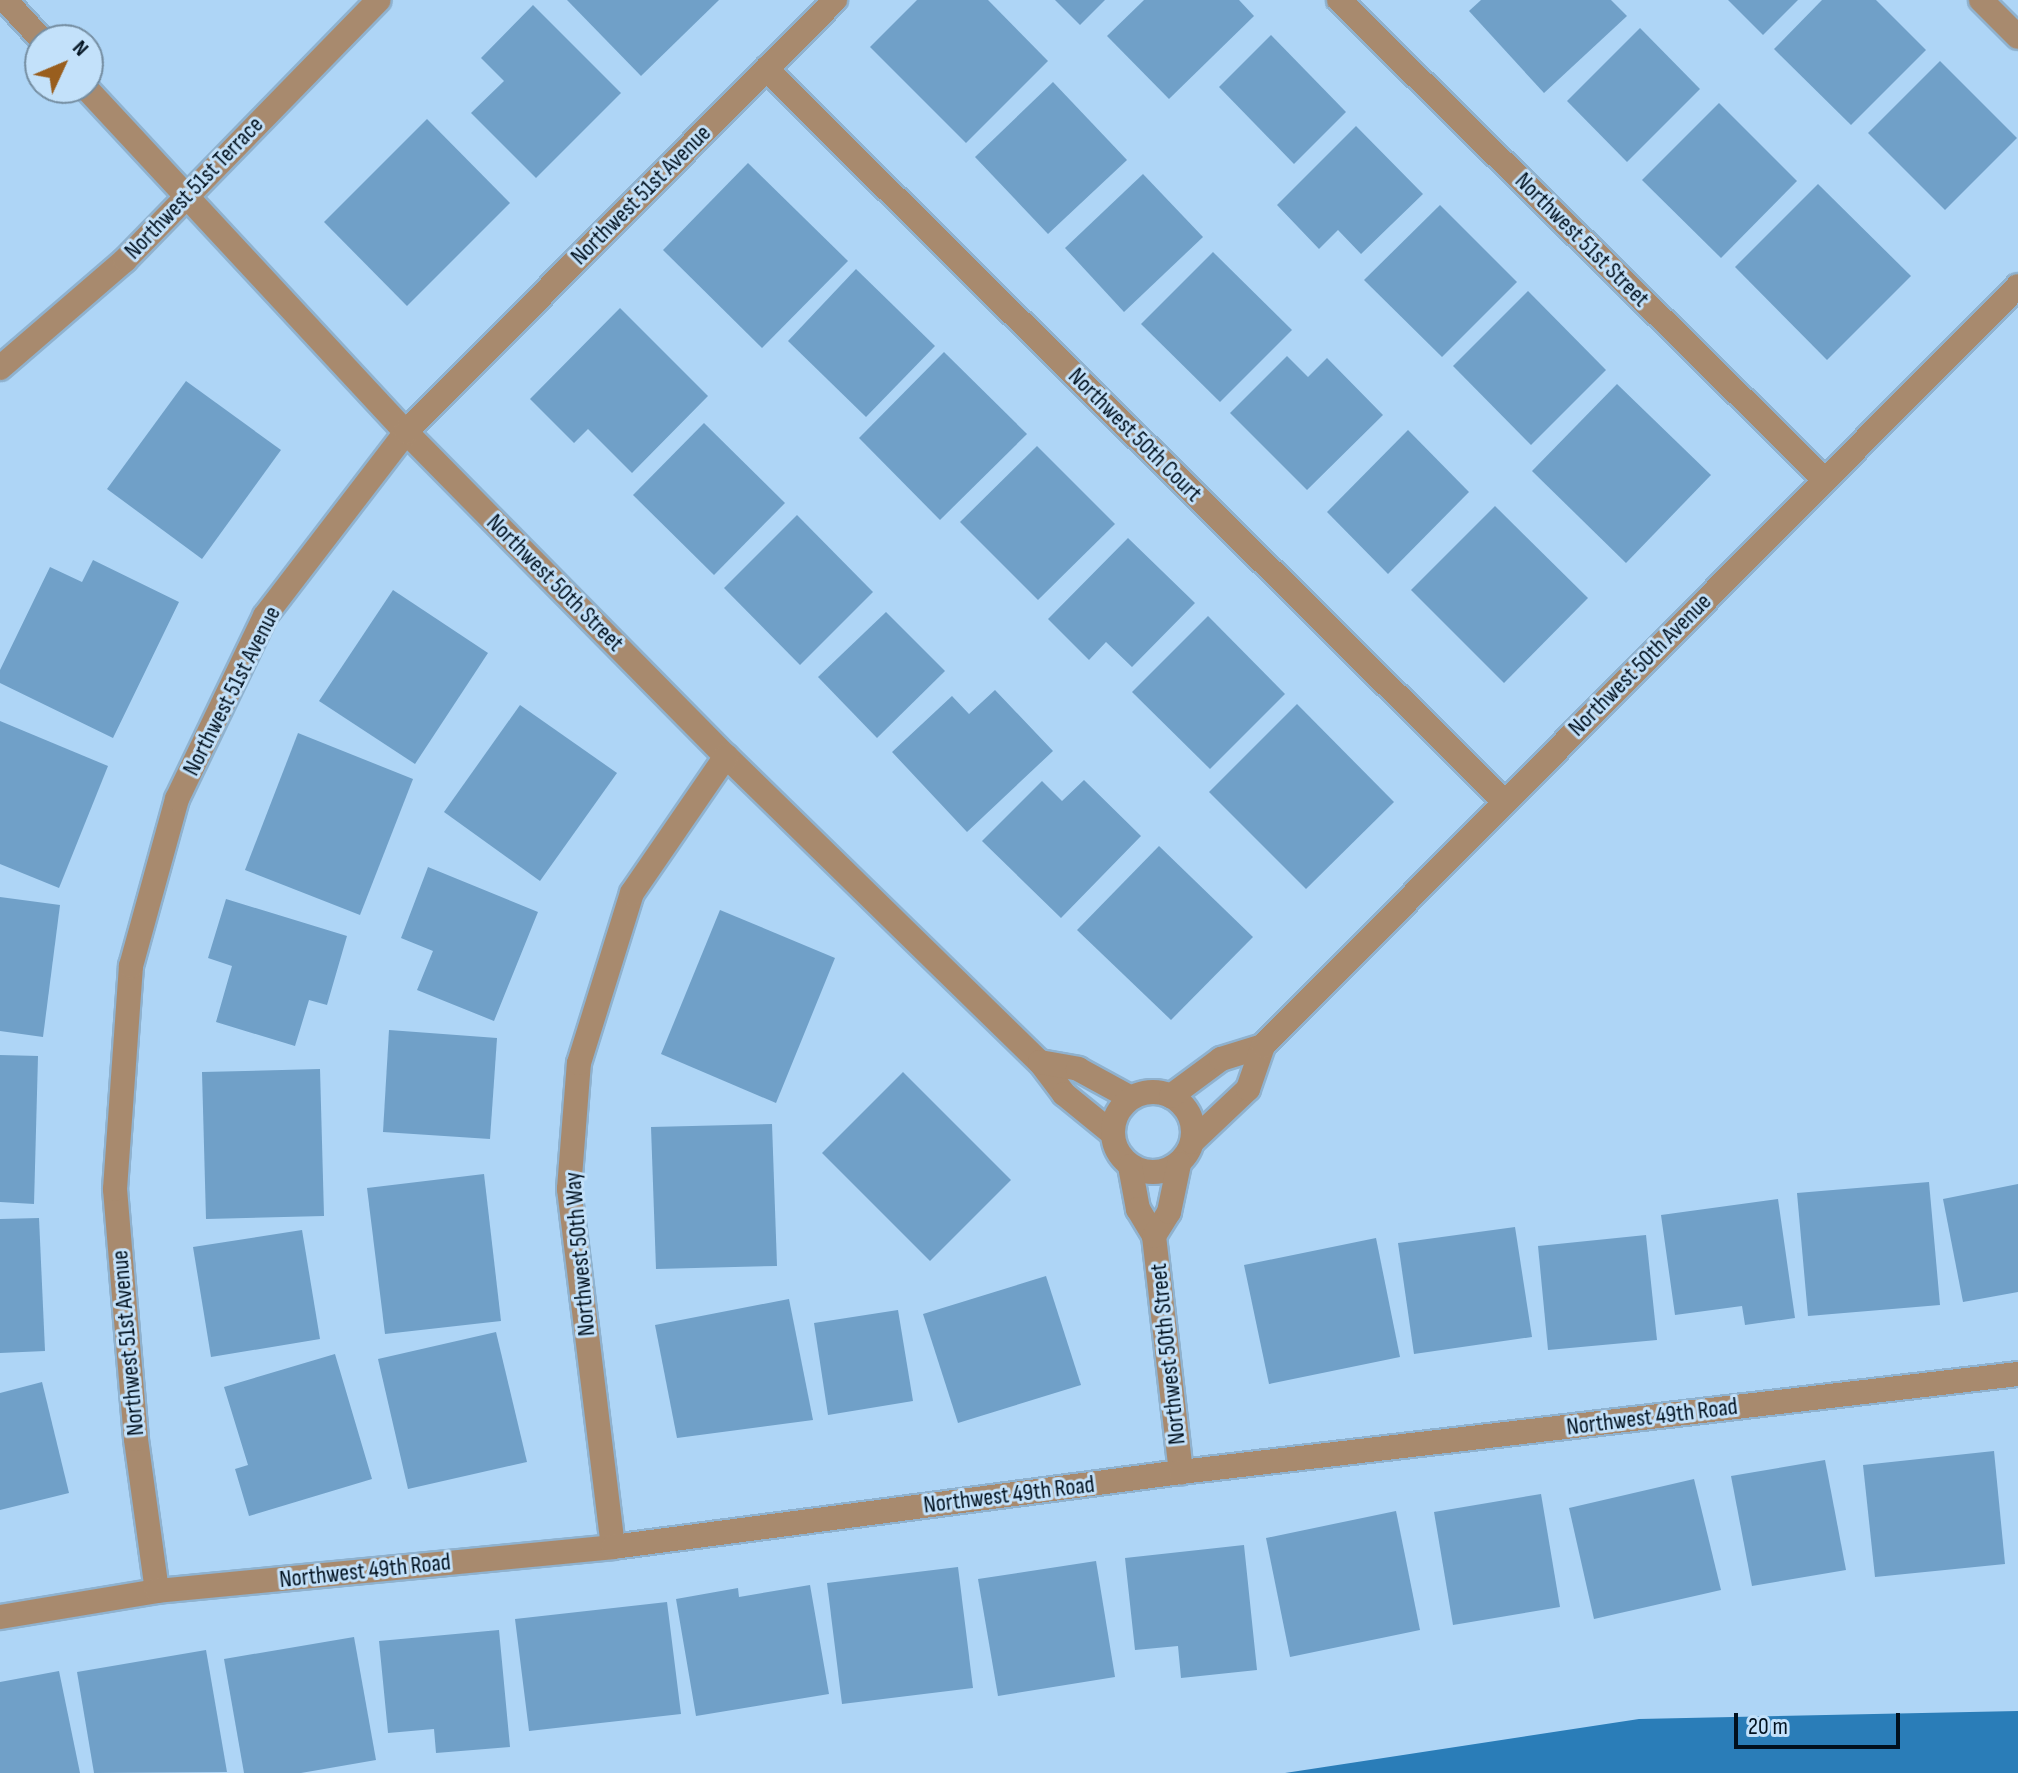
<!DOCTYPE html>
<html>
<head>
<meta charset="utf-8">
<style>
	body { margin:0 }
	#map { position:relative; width:2018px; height:1773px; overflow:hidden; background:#aed5f6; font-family:"Sofia Sans Condensed",sans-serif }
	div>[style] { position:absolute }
	.water>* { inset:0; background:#2a7db8 }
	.building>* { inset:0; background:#70a0c8 }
	.roads { filter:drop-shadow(2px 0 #8fb2cf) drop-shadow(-2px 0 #8fb2cf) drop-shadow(0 2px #8fb2cf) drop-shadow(0 -2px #8fb2cf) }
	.street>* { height:24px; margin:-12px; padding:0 12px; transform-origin:12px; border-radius:12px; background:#a88a6e }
	.street>.ring { margin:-12px; padding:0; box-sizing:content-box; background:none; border:24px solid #a88a6e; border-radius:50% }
	span { translate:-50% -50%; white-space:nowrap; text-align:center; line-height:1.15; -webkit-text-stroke:6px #c3e1fa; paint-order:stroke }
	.street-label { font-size:24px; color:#01111f }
	.north { position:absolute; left:24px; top:24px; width:80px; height:80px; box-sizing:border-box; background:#c3e1fa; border:2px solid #758ea2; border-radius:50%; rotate:46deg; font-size:22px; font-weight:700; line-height:32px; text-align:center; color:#01111f }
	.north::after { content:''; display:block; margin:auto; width:28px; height:36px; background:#995e1e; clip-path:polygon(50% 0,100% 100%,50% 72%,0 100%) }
	.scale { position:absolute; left:1734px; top:1713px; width:166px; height:36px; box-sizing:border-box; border:4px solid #01111f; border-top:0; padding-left:10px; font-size:24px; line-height:28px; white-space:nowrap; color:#01111f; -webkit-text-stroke:6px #c3e1fa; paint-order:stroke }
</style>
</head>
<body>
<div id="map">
	<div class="water">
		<i style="clip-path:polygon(2018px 1711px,2018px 1773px,1285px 1773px,1639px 1719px)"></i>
	</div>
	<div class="building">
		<i style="clip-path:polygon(567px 0,719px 0,641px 76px)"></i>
		<i style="clip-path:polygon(917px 0,988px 0,1048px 61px,966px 143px,870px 47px)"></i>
		<i style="clip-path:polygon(1055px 0,1105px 0,1080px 25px)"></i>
		<i style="clip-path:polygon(1144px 0,1239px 0,1254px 16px,1169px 99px,1107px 36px)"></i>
		<i style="clip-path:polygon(1481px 0,1611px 0,1627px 16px,1544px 93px,1469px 11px)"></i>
		<i style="clip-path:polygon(1728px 0,1798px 0,1763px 35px)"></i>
		<i style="clip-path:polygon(1822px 0,1876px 0,1926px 50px,1851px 125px,1774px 49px)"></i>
		<i style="clip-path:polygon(533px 5px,621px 93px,536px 178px,471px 113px,504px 81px,481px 58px)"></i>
		<i style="clip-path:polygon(1640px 28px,1700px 89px,1627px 162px,1567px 101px)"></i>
		<i style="clip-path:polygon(1271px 35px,1346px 112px,1294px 164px,1219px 87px)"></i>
		<i style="clip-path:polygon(1940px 61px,2017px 138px,1945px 210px,1868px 133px)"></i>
		<i style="clip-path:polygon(1053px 82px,1127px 160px,1048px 234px,975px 157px)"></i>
		<i style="clip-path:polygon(1719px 103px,1797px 181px,1721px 258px,1642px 180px)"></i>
		<i style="clip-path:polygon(427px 119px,510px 203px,407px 306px,324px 222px)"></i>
		<i style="clip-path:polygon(1356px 126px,1423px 194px,1361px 254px,1338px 230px,1319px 249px,1277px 205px)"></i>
		<i style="clip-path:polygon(748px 163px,848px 261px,762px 348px,663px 250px)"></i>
		<i style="clip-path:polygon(1143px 174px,1203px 237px,1124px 312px,1065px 248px)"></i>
		<i style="clip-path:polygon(1818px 184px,1911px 276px,1827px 360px,1735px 267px)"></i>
		<i style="clip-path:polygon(1440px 205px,1517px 282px,1442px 357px,1364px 280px)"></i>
		<i style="clip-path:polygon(1213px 252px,1292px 330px,1220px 402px,1141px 324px)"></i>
		<i style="clip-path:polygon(856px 269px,935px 346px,866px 417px,788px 341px)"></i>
		<i style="clip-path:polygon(1528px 291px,1606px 370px,1531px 445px,1453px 366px)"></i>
		<i style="clip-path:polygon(620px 308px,708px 396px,632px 473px,588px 429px,574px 443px,530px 399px)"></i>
		<i style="clip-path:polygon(944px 352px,1027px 434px,940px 520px,859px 438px)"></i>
		<i style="clip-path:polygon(1287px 356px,1308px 377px,1327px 358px,1383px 415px,1307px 490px,1230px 413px)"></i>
		<i style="clip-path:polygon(186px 381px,281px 450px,202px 559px,107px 489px)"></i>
		<i style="clip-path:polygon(1617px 384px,1711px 475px,1626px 563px,1532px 471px)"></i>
		<i style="clip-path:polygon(704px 423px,785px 503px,714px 575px,633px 495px)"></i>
		<i style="clip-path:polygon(1408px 430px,1469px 492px,1388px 574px,1327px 512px)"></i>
		<i style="clip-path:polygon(1037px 446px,1115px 524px,1038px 600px,960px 522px)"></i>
		<i style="clip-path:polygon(1495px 506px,1588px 598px,1504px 683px,1411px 590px)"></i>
		<i style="clip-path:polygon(797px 515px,873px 592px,800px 665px,724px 588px)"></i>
		<i style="clip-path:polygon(1128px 538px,1195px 603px,1132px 667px,1106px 642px,1089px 660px,1048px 619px)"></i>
		<i style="clip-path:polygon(93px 560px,179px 602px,113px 738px,0 683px,0 670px,50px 567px,82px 582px)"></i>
		<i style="clip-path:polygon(393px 590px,488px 653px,415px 764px,319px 701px)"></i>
		<i style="clip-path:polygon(886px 612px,945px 671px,877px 738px,818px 677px)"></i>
		<i style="clip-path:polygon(1208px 616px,1285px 694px,1210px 769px,1132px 692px)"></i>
		<i style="clip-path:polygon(995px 690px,1053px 751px,967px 832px,892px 752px,952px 696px,969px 714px)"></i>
		<i style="clip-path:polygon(1297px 704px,1394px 802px,1306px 889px,1209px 792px)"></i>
		<i style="clip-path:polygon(520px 705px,617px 773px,540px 881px,444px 812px)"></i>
		<i style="clip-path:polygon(0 721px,108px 766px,59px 888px,0 864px)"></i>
		<i style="clip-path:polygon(298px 733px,413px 779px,360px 915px,245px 870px)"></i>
		<i style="clip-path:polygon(1084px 780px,1141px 836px,1061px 918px,982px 841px,1042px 781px,1062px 801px)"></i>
		<i style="clip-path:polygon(1159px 846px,1253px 937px,1171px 1020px,1077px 930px)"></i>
		<i style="clip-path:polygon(428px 867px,538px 912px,494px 1021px,417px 990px,433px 951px,401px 938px)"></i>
		<i style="clip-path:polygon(0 897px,60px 905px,43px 1037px,0 1031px)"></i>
		<i style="clip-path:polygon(226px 899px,347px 936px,327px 1005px,309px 1000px,295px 1046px,216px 1022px,232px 966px,208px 958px)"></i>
		<i style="clip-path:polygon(720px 910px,835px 958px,776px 1103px,661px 1054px)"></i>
		<i style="clip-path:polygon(389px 1030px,497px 1038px,490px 1139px,383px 1132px)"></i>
		<i style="clip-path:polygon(0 1055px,38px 1056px,34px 1204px,0 1202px)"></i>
		<i style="clip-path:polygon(320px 1069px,324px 1216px,206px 1219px,202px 1072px)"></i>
		<i style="clip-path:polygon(903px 1072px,1011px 1180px,930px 1261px,822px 1153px)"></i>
		<i style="clip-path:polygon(772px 1124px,777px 1266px,656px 1269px,651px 1127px)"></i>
		<i style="clip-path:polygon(484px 1174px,501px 1321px,385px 1334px,367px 1188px)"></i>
		<i style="clip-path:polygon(1929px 1182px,1940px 1305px,1808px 1316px,1797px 1193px)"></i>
		<i style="clip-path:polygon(2018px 1184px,2018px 1292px,1963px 1302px,1943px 1199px)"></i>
		<i style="clip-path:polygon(1778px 1199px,1795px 1318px,1745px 1325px,1742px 1306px,1675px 1315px,1661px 1215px)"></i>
		<i style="clip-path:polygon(39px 1218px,45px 1351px,0 1353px,0 1219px)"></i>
		<i style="clip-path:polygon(1515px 1227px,1532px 1337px,1414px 1354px,1398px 1243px)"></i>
		<i style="clip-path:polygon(302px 1230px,320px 1339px,211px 1357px,193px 1247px)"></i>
		<i style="clip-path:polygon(1646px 1235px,1657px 1340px,1548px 1350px,1538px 1246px)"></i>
		<i style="clip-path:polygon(1376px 1238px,1400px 1357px,1269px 1384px,1244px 1265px)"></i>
		<i style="clip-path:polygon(1046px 1276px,1081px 1385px,958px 1423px,923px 1314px)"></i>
		<i style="clip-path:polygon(789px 1299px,813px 1420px,677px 1438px,655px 1325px)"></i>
		<i style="clip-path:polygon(898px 1310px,913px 1401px,828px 1415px,814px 1323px)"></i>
		<i style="clip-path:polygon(496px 1332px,527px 1462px,408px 1489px,378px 1359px)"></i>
		<i style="clip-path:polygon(335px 1354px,372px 1479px,249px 1516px,235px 1469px,248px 1465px,224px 1387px)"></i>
		<i style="clip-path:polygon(42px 1382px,69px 1493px,0 1510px,0 1393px)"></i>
		<i style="clip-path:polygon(1994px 1451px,2005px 1564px,1875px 1577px,1863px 1465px)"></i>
		<i style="clip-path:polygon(1825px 1460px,1846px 1570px,1752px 1586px,1731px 1476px)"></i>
		<i style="clip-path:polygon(1694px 1479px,1721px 1590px,1594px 1619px,1569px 1508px)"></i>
		<i style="clip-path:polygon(1541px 1494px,1560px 1607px,1453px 1625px,1434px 1512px)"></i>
		<i style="clip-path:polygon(1396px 1511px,1420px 1630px,1290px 1657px,1266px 1538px)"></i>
		<i style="clip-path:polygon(1244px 1545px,1257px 1670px,1181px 1678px,1178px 1646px,1135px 1650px,1125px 1558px)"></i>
		<i style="clip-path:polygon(1096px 1561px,1115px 1677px,998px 1696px,978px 1579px)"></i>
		<i style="clip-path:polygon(958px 1567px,973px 1688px,842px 1704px,827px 1583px)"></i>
		<i style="clip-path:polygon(810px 1585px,829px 1694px,696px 1716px,676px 1599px,738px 1588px,739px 1597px)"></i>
		<i style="clip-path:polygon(667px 1602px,681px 1714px,529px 1731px,515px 1619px)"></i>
		<i style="clip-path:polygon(499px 1630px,510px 1747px,436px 1753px,434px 1729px,388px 1733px,379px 1641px)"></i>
		<i style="clip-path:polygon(354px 1637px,376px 1760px,301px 1773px,244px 1773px,224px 1659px)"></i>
		<i style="clip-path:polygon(206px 1650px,227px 1772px,94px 1773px,77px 1672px)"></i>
		<i style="clip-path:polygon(59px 1671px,80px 1773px,0 1773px,0 1682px)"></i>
	</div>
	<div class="roads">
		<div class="street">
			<i style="left:5px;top:0;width:54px;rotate:47.2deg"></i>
			<i style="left:1339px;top:0;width:683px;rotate:44.64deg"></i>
			<i style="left:1981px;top:0;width:52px;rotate:45deg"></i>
			<i style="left:766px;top:69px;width:1039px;rotate:44.77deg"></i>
			<i style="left:86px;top:88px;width:470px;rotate:47.1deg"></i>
			<i style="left:406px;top:432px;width:455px;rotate:45.4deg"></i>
			<i style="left:726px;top:756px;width:438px;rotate:44.3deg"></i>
			<i style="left:1040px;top:1062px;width:40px;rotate:53deg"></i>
			<i style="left:1064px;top:1094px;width:62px;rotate:39.1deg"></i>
			<i style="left:0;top:368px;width:165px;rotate:-40.8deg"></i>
			<i style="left:125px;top:260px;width:363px;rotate:-45.7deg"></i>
			<i style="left:1040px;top:1062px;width:39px;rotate:10deg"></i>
			<i style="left:1078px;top:1069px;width:60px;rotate:28.7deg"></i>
			<i class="ring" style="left:1113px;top:1092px;width:56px;height:56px"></i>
			<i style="left:1171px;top:1096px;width:62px;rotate:-36.5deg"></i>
			<i style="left:1221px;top:1059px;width:44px;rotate:-17.2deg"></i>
			<i style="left:1192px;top:1142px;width:77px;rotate:-43.4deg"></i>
			<i style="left:1248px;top:1089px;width:46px;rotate:-70.8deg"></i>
			<i style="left:1263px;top:1046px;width:1071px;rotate:-45.19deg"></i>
			<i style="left:1130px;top:1166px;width:44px;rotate:79.5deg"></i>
			<i style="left:1138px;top:1209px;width:31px;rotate:59deg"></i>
			<i style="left:1154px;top:1236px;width:238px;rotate:83.5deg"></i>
			<i style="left:1154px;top:1236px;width:28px;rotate:-58deg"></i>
			<i style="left:1169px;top:1212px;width:49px;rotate:-78.2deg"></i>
			<i style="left:613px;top:1547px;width:361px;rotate:-97deg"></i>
			<i style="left:569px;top:1189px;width:126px;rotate:-85.5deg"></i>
			<i style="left:579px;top:1063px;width:178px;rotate:-72.7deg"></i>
			<i style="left:632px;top:893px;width:166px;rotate:-55.5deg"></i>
			<i style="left:157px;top:1591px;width:153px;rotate:-97.9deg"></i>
			<i style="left:136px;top:1439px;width:251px;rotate:-94.8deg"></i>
			<i style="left:115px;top:1189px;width:224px;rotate:-85.9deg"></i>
			<i style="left:131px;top:966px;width:173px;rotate:-74.6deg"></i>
			<i style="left:177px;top:799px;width:203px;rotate:-64.3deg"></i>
			<i style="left:265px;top:616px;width:232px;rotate:-52.5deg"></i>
			<i style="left:406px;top:432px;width:609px;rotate:-45.2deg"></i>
			<i style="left:0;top:1617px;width:159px;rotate:-9.4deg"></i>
			<i style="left:157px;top:1591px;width:458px;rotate:-5.5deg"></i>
			<i style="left:613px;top:1547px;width:573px;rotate:-7.52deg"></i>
			<i style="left:1181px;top:1472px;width:843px;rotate:-6.68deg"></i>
		</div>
	</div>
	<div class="street-label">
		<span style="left:194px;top:188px;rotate:-46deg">Northwest 51st Terrace</span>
		<span style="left:641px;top:195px;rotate:-45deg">Northwest 51st Avenue</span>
		<span style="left:1582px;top:240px;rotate:45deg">Northwest 51st Street</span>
		<span style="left:1135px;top:435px;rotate:45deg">Northwest 50th Court</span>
		<span style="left:555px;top:583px;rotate:45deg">Northwest 50th Street</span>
		<span style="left:1640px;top:665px;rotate:-45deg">Northwest 50th Avenue</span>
		<span style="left:232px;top:691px;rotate:-63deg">Northwest 51st Avenue</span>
		<span style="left:580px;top:1254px;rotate:-95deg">Northwest 50th Way</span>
		<span style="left:128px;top:1343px;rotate:-95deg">Northwest 51st Avenue</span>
		<span style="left:1168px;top:1354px;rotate:-96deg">Northwest 50th Street</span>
		<span style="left:1652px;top:1417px;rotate:-7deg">Northwest 49th Road</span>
		<span style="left:1009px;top:1495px;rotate:-7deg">Northwest 49th Road</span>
		<span style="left:365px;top:1571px;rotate:-6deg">Northwest 49th Road</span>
	</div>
	<div class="north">N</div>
	<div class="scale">20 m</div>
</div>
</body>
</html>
